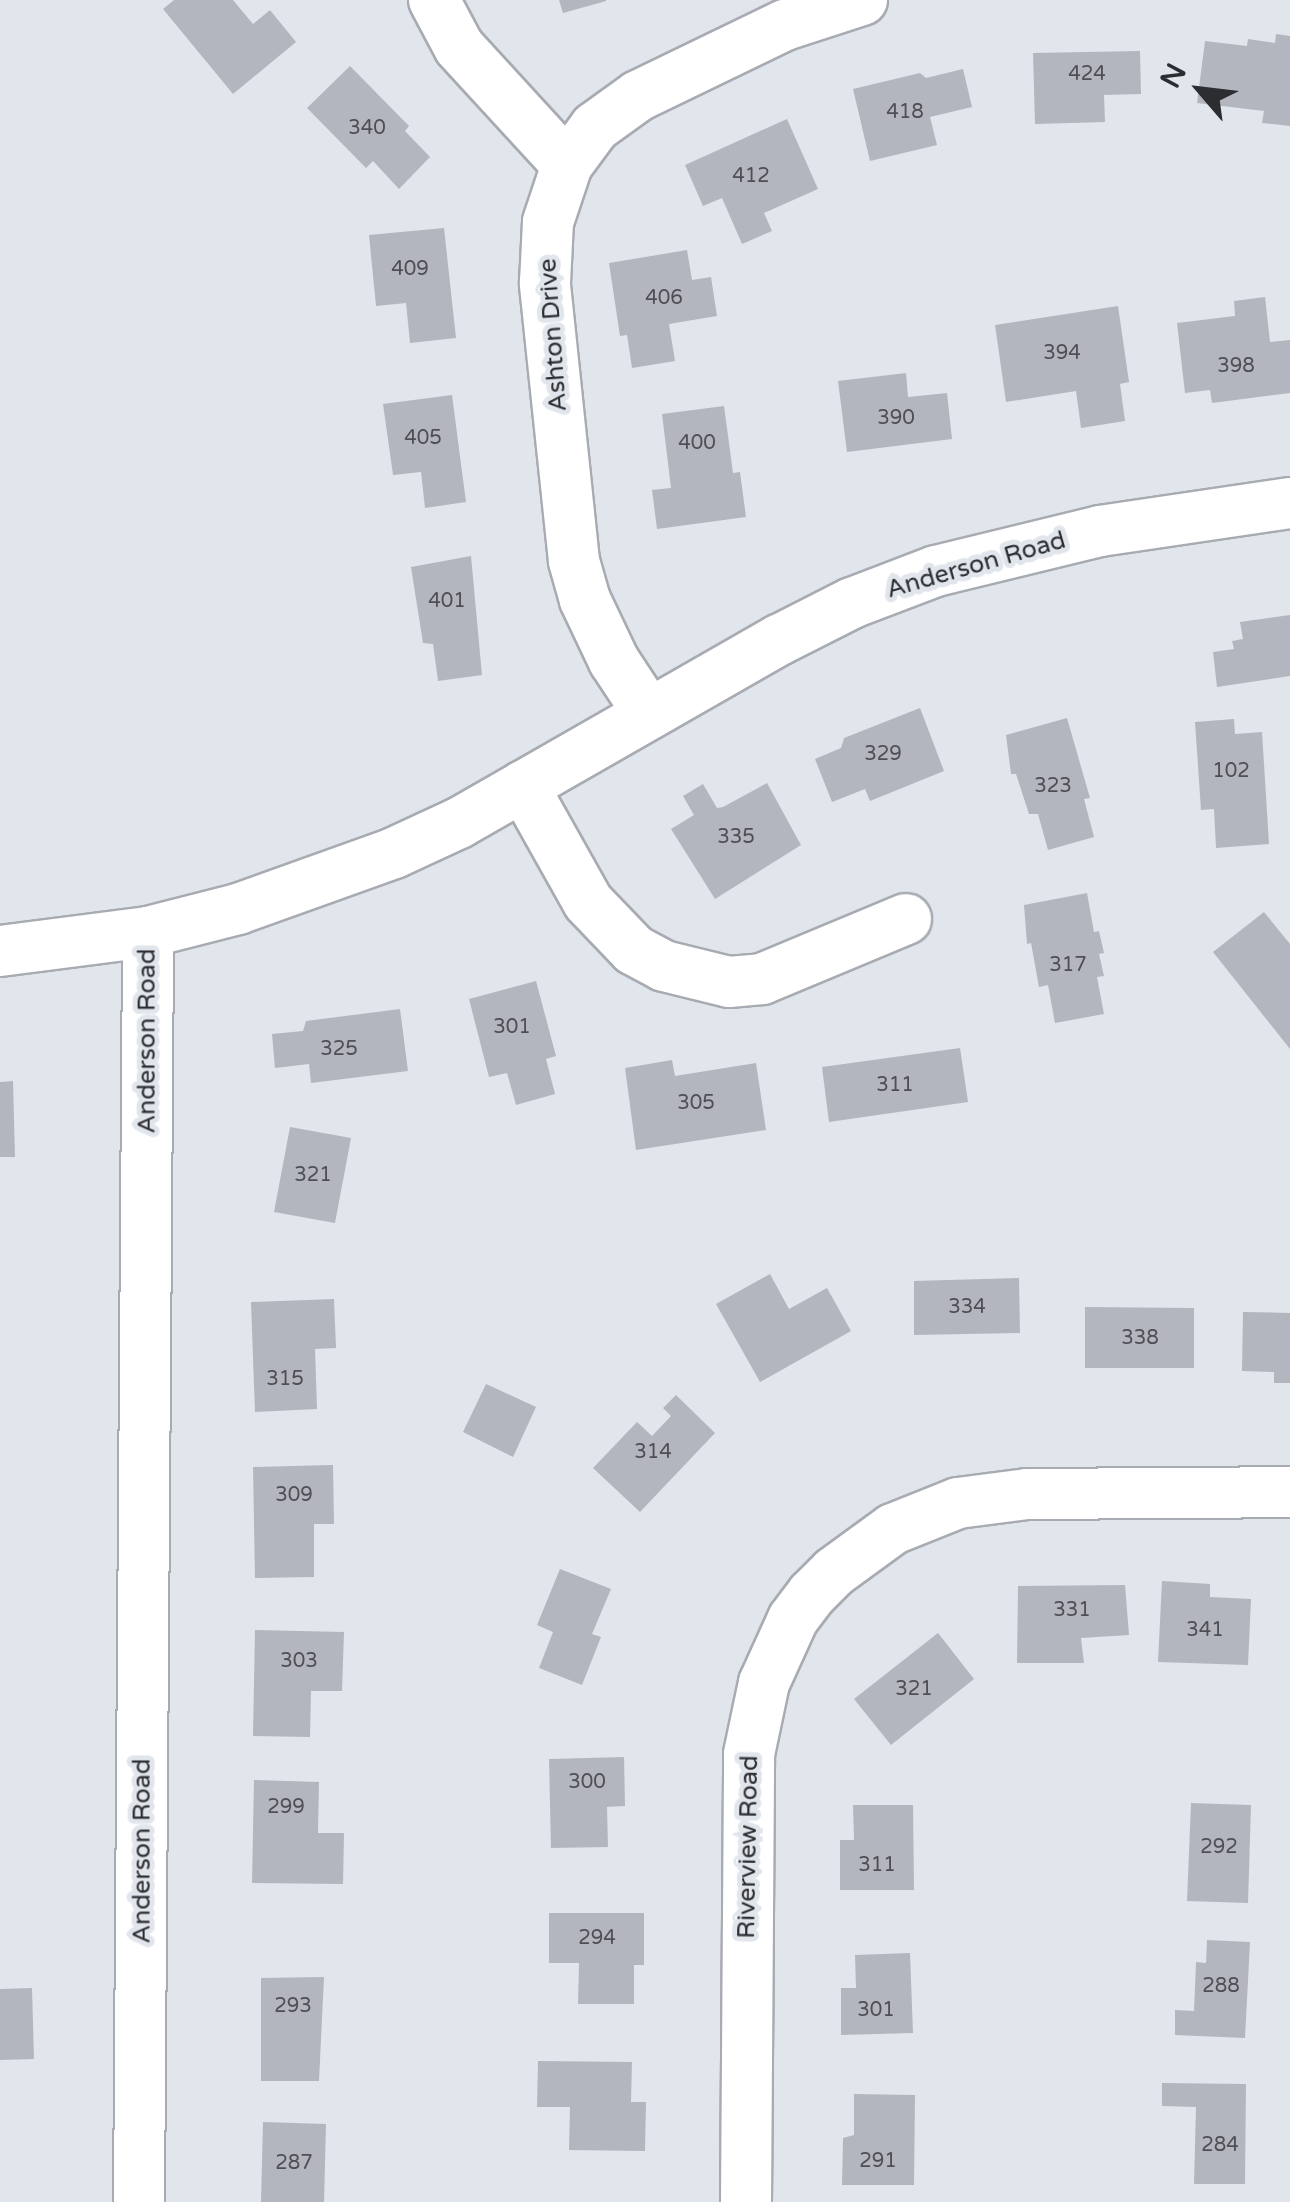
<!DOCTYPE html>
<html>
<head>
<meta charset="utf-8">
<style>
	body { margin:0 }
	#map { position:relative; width:1290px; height:2202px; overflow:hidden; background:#e1e5ec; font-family:"Varela Round",sans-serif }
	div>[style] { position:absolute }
	.building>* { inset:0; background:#b3b6be }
	.roads { filter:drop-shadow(2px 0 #a8abb2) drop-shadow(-2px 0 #a8abb2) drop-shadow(0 2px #a8abb2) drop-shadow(0 -2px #a8abb2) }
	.street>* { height:50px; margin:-25px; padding:0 25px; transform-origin:25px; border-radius:25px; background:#fff }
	span { translate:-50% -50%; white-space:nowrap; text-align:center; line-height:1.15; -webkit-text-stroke:10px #e1e5ec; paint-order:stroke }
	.number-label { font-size:20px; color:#4e4f54 }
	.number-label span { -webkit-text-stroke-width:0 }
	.street-label { font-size:25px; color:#2c2d30 }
	.north { position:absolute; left:1150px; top:40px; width:100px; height:100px; -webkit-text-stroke:8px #e1e5ec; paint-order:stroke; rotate:298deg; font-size:28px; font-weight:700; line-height:40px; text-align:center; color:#2c2d30 }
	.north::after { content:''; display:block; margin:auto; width:35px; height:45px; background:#2c2d30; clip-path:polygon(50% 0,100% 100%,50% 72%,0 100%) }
</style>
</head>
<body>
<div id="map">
	<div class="building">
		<i style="clip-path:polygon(174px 0,233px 0,253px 24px,270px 10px,296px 42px,233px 94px,163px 9px)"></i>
		<i style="clip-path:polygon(559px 0,606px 0,606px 1px,563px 13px)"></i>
		<i style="clip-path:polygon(1276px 34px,1290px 36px,1290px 126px,1262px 123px,1264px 111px,1197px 103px,1205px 41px,1247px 46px,1248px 39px,1275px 43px)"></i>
		<i style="clip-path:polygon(1140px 51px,1141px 94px,1104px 95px,1105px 122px,1035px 124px,1033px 53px)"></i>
		<i style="clip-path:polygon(350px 66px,409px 126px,405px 131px,430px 157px,399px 189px,373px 161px,366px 168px,307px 108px)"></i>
		<i style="clip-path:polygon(963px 69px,972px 107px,930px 117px,937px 145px,870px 161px,853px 89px,920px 73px,926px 78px)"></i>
		<i style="clip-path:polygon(787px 119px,818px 189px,764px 213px,772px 231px,742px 244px,722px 198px,703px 206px,685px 165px)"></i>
		<i style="clip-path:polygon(444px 228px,456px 338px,410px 343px,406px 303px,376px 306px,369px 235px)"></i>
		<i style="clip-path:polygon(687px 250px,692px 280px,711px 277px,717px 316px,669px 324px,675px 361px,632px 368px,627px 335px,620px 336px,609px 263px)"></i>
		<i style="clip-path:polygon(1265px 297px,1270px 342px,1290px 340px,1290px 393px,1212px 403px,1210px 390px,1185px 393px,1177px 323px,1235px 316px,1234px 301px)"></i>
		<i style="clip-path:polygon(1118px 306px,1129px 382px,1120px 384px,1125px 421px,1081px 428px,1076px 391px,1006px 402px,995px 325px)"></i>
		<i style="clip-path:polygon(906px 373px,908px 397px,947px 393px,952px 439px,847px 452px,838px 381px)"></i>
		<i style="clip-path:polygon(452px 395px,466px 502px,425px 508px,421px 472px,393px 475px,383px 404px)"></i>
		<i style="clip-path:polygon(724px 406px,733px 473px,740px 472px,746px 517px,657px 529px,652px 490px,671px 488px,662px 414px)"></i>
		<i style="clip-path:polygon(471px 556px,482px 675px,438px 681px,433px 644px,423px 643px,411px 567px)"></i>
		<i style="clip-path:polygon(1290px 615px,1290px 676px,1217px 687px,1213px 652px,1234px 649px,1232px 641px,1243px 639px,1240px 622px)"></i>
		<i style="clip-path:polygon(920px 708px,944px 771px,870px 801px,865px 789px,832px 802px,815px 759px,841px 748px,844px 738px)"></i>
		<i style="clip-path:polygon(1067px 718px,1090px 798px,1084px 799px,1094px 837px,1048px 850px,1038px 814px,1029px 814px,1016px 774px,1011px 774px,1006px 735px)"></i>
		<i style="clip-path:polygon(1234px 719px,1235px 734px,1262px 732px,1269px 844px,1216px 848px,1214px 809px,1201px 810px,1195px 722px)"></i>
		<i style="clip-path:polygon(767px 783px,801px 845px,715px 899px,671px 829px,694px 815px,683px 796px,703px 784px,717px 808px,723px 807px)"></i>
		<i style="clip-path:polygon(1087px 893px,1094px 932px,1099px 931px,1104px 953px,1099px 954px,1104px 976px,1097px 977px,1104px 1014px,1055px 1023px,1048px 985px,1039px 987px,1031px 943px,1027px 944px,1024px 905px)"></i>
		<i style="clip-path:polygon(1264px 912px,1290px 944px,1290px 1049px,1213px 952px)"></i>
		<i style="clip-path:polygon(536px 981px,556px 1056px,546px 1059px,555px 1094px,516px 1105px,507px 1073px,489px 1077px,469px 999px)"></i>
		<i style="clip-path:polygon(400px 1009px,408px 1071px,311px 1083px,309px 1064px,275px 1068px,272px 1034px,303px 1031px,306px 1021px)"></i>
		<i style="clip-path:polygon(960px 1048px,968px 1102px,829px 1122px,822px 1067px)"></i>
		<i style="clip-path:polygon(672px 1060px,675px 1076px,756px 1063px,766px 1130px,636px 1150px,625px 1068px)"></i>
		<i style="clip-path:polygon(13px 1081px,15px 1157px,0 1157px,0 1082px)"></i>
		<i style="clip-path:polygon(290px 1127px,351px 1138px,335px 1223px,274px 1212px)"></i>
		<i style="clip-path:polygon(770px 1274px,789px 1309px,827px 1288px,851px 1331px,760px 1382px,716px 1304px)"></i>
		<i style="clip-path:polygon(1019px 1278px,1020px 1333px,914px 1335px,914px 1281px)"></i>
		<i style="clip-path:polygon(334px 1299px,336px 1348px,315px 1349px,317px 1409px,255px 1412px,251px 1302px)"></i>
		<i style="clip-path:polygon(1085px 1307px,1194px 1308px,1194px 1368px,1085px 1368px)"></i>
		<i style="clip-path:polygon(1243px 1312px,1290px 1313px,1290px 1383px,1274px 1383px,1274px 1372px,1242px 1371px)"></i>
		<i style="clip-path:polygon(486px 1384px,536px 1407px,513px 1457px,463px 1432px)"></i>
		<i style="clip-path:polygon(676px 1395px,715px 1433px,640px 1512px,593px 1468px,637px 1422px,652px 1436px,671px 1416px,663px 1408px)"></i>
		<i style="clip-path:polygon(333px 1465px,334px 1524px,314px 1524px,314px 1577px,255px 1578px,253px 1467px)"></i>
		<i style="clip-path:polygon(560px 1569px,611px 1589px,592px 1634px,601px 1637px,582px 1685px,539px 1668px,553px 1632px,537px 1625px)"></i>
		<i style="clip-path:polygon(1162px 1581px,1210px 1584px,1210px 1597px,1251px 1599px,1248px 1665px,1158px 1662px)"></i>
		<i style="clip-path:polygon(1125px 1585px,1129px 1635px,1081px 1638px,1084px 1663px,1017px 1663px,1018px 1586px)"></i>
		<i style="clip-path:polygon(255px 1630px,344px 1632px,342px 1691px,311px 1691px,310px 1737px,253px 1736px)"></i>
		<i style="clip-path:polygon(938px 1633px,974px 1679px,891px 1745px,854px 1699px)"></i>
		<i style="clip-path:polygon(624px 1757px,625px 1806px,607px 1807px,608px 1847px,551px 1848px,549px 1759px)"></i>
		<i style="clip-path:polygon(254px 1780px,319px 1782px,318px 1833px,344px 1833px,343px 1884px,252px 1883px)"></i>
		<i style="clip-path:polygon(1191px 1803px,1251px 1805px,1248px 1903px,1187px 1901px)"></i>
		<i style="clip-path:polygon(853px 1805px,913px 1805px,914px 1890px,840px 1890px,840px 1840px,854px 1840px)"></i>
		<i style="clip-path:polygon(549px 1913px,644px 1913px,644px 1965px,634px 1965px,634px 2004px,578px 2004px,579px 1963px,549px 1963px)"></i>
		<i style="clip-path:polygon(1207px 1940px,1250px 1942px,1245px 2038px,1175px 2035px,1175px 2010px,1194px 2011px,1196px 1962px,1206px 1963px)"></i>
		<i style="clip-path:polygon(910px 1953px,913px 2033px,841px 2035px,841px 1988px,856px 1988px,855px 1955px)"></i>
		<i style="clip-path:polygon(324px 1977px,319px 2081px,261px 2081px,261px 1978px)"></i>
		<i style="clip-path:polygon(32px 1988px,34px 2059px,0 2060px,0 1989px)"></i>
		<i style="clip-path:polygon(538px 2061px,632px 2062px,631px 2102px,646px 2102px,645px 2151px,569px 2150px,570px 2107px,537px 2107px)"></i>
		<i style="clip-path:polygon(1162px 2083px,1246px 2084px,1245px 2184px,1194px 2184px,1196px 2107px,1162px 2106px)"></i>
		<i style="clip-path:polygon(854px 2094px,915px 2095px,914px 2185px,842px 2185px,843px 2138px,854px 2135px)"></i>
		<i style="clip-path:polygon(263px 2122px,326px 2124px,324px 2202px,261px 2202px)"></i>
	</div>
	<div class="roads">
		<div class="street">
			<i style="left:434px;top:0;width:53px;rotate:62deg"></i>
			<i style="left:459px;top:47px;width:160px;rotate:47.5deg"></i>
			<i style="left:649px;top:714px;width:64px;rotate:-123.4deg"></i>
			<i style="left:614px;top:661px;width:68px;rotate:-115.4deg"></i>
			<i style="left:585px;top:600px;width:41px;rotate:-105.8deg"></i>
			<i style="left:574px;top:561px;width:280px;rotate:-96deg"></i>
			<i style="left:545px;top:283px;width:61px;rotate:-87.2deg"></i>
			<i style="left:548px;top:222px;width:60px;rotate:-71.6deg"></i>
			<i style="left:567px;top:165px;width:47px;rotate:-53.6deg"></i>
			<i style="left:595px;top:127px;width:53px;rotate:-35.8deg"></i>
			<i style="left:638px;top:96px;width:163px;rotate:-25.8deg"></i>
			<i style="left:785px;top:25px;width:81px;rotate:-18deg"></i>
			<i style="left:523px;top:786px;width:133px;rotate:60.7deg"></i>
			<i style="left:588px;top:902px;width:66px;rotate:46.2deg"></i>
			<i style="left:634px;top:950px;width:34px;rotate:28deg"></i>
			<i style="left:664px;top:966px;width:67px;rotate:13.8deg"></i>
			<i style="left:729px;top:982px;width:33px;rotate:-5deg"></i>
			<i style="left:762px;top:979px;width:156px;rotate:-22.6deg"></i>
			<i style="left:0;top:951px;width:149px;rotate:-7.3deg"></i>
			<i style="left:148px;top:932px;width:93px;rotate:-14.3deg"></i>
			<i style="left:238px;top:909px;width:166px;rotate:-19.7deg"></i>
			<i style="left:394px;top:853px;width:72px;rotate:-24.8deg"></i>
			<i style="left:459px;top:823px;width:369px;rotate:-29.8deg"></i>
			<i style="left:779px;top:640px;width:82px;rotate:-26.9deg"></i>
			<i style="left:852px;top:603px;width:90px;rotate:-20.9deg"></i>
			<i style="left:936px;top:571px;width:169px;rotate:-13.7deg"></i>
			<i style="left:1100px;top:531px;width:192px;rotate:-8.4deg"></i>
			<i style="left:139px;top:2202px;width:1270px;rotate:-89.59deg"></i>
			<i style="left:746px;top:2202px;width:448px;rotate:-89.6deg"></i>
			<i style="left:749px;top:1754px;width:73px;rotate:-78.1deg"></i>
			<i style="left:764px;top:1683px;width:70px;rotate:-65.6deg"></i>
			<i style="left:793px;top:1619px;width:31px;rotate:-53deg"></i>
			<i style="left:812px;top:1594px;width:31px;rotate:-45deg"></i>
			<i style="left:834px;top:1572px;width:73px;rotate:-36.1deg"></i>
			<i style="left:893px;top:1529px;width:70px;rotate:-21.8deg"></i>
			<i style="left:958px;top:1503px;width:70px;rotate:-7.4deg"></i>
			<i style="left:1027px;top:1494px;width:263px;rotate:-0.4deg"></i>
		</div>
	</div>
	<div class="number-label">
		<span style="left:1087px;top:74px">424</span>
		<span style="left:905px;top:112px">418</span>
		<span style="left:367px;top:128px">340</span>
		<span style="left:751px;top:176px">412</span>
		<span style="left:410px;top:269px">409</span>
		<span style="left:664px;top:298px">406</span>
		<span style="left:1062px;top:353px">394</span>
		<span style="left:1236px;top:366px">398</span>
		<span style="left:896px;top:418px">390</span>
		<span style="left:423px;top:438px">405</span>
		<span style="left:697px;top:443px">400</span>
		<span style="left:447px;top:601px">401</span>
		<span style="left:883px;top:754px">329</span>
		<span style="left:1231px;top:771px">102</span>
		<span style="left:1053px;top:786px">323</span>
		<span style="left:736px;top:837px">335</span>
		<span style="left:1068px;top:965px">317</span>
		<span style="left:512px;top:1027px">301</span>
		<span style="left:339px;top:1049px">325</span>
		<span style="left:895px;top:1085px">311</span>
		<span style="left:696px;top:1103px">305</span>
		<span style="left:313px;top:1175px">321</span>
		<span style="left:967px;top:1307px">334</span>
		<span style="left:1140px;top:1338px">338</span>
		<span style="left:285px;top:1379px">315</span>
		<span style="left:653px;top:1452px">314</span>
		<span style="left:294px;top:1495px">309</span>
		<span style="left:1072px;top:1610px">331</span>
		<span style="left:1205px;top:1630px">341</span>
		<span style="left:299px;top:1661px">303</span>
		<span style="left:914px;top:1689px">321</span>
		<span style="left:587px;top:1782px">300</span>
		<span style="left:286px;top:1807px">299</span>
		<span style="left:1219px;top:1847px">292</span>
		<span style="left:877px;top:1865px">311</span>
		<span style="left:597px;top:1938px">294</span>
		<span style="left:1221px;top:1986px">288</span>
		<span style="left:293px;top:2006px">293</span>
		<span style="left:876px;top:2010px">301</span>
		<span style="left:1220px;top:2145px">284</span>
		<span style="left:878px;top:2161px">291</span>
		<span style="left:294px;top:2163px">287</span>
	</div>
	<div class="street-label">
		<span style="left:553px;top:335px;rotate:-94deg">Ashton Drive</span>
		<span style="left:976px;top:565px;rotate:-16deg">Anderson Road</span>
		<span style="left:147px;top:1041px;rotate:-90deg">Anderson Road</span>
		<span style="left:748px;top:1847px;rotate:-89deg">Riverview Road</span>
		<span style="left:142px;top:1851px;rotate:-90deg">Anderson Road</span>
	</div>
	<div class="north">N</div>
</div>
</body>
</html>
